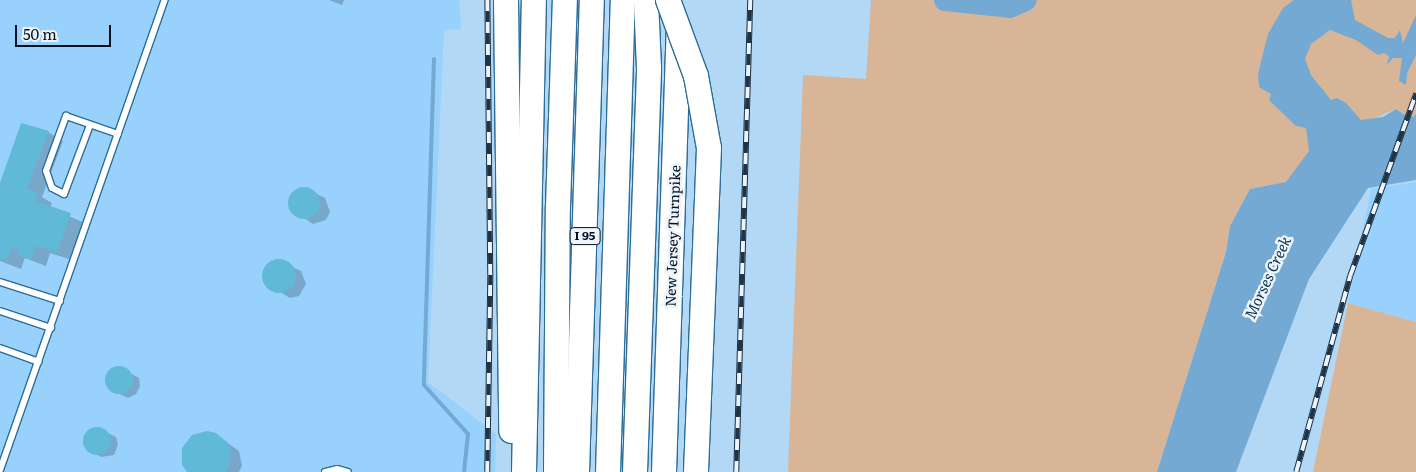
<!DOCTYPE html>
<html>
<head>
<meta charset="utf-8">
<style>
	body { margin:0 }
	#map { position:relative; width:1416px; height:472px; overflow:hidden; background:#b2d8f5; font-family:Literata,serif }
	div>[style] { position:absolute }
	.built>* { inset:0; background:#98d1fc }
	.green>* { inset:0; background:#d9b597 }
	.water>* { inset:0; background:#73a9d2 }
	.shadow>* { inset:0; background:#0003 }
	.stream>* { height:4px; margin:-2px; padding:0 2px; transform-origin:2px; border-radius:2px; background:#73a9d2 }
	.river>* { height:22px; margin:-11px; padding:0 11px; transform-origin:11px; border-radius:11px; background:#73a9d2 }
	.building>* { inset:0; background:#60bad7 }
	.round { border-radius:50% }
	.roads { filter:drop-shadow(1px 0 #2b6d99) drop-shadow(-1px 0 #2b6d99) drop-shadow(0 1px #2b6d99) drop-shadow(0 -1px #2b6d99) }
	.lane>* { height:6px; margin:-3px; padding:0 3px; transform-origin:3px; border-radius:3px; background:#fff }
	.highway>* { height:24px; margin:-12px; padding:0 12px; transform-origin:12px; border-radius:12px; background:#fff }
	.rail>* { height:5.5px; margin-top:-2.75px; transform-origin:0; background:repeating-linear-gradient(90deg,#eef4f9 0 11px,#1e3346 0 22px); box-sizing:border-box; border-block:1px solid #1e3346 }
	.bridges { filter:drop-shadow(1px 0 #2b6d99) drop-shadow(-1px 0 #2b6d99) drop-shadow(0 1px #2b6d99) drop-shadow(0 -1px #2b6d99) }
	.highway-bridge>* { height:24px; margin:-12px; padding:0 12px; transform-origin:12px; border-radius:12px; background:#fff }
	span { translate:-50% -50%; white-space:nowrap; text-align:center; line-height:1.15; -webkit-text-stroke:5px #eef4f9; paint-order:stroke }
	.shield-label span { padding:1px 4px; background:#eef4f9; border:1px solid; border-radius:4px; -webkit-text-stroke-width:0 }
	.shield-label { font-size:12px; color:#012; font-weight:700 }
	.street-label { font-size:14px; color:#012 }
	.water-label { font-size:15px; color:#05324e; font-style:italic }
	.scale { position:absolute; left:15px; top:25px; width:96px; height:22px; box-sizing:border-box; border:2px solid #012; border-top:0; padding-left:6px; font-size:15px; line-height:18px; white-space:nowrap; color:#012; -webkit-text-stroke:4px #eef4f9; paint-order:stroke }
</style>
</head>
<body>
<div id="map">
	<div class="built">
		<i style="clip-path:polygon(0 0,459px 0,461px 29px,444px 30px,428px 382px,496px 434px,495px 472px,0 472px)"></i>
		<i style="clip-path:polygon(1416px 182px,1416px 322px,1348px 303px,1371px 189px)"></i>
	</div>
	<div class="green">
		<i style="clip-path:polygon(871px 0,1416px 0,1416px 114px,1413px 117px,1403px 114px,1396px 109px,1375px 118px,1286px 182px,1250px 189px,1230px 226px,1226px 252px,1157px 472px,788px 472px,803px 75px,866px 79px)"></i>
		<i style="clip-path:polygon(1348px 303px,1416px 322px,1416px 472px,1313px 472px)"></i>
	</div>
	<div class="water">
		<i style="clip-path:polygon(1294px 0,1351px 0,1355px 20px,1388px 38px,1395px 38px,1400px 30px,1403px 43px,1416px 15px,1416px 55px,1407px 73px,1406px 85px,1399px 81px,1402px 58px,1393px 58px,1387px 65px,1389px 56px,1384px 53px,1378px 55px,1356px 40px,1330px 30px,1311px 44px,1305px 59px,1311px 75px,1331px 100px,1337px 98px,1346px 103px,1361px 120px,1383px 117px,1396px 109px,1403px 114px,1413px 117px,1416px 114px,1416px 180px,1368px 188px,1309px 279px,1236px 472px,1157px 472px,1226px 252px,1230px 226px,1250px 189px,1286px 182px,1309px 151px,1306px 128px,1296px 126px,1269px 100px,1271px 94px,1259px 87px,1258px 74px,1268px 34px,1283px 8px)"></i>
	</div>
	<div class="shadow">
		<i style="clip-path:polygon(329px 0,344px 0,342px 5px)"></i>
		<i style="clip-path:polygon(48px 132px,63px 141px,42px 197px,52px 203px,50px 208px,85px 223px,72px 260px,50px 253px,46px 266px,25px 258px,21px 269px,0 261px,0 187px)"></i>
		<i style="clip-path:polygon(304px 188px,325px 198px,330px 212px,326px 220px,313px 224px,290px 209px,289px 200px,294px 191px)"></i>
		<i style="clip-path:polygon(279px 261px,301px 271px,306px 284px,299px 296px,290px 298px,265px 283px,264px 273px,269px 264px)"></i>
		<i style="clip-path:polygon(119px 367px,139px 378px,140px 386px,136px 394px,128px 398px,111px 390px,106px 380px,111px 369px)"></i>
		<i style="clip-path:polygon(97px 428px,116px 437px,118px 445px,114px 455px,101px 457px,86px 447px,85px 438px,89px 431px)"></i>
		<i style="clip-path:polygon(215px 434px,239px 451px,242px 466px,239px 472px,189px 472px)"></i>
	</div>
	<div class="stream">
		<i style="left:434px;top:59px;width:326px;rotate:91.8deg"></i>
		<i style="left:424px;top:385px;width:66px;rotate:48.1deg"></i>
		<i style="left:468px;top:434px;width:38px;rotate:96deg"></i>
	</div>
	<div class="river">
		<i style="left:945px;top:0;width:65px;rotate:6.1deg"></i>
		<i style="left:1010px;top:7px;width:17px;rotate:-24deg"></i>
	</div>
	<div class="building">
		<i style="clip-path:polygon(21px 123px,49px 131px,27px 189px,38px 193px,35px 201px,71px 213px,57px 253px,36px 246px,31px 259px,18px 255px,17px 249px,12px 248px,6px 261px,0 259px,0 183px)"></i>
		<i class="round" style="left:288px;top:187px;width:32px;height:32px"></i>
		<i class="round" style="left:262px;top:259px;width:34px;height:34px"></i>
		<i class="round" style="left:105px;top:366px;width:28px;height:28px"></i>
		<i class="round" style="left:83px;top:427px;width:28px;height:28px"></i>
		<i style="clip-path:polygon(207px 431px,216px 433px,228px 443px,231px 451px,229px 467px,225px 472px,187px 472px,182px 465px,182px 448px,192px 435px)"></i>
	</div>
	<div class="roads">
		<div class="lane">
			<i style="left:90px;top:125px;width:74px;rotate:110.6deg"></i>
			<i style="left:64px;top:194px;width:13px;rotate:-153deg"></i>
			<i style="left:52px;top:188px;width:18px;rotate:-109deg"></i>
			<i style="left:46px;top:171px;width:59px;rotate:-70deg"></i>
			<i style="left:66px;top:116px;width:55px;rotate:19.1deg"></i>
			<i style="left:0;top:282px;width:63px;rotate:17.6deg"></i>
			<i style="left:0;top:311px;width:54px;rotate:18.4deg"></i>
			<i style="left:0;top:348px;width:41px;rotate:19.7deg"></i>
			<i style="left:0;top:470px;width:498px;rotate:-70.7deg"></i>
			<i style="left:325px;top:472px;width:12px;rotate:-14deg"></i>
			<i style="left:337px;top:469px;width:11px;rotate:15deg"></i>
		</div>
		<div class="highway">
			<i style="left:506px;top:0;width:431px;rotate:89.3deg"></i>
			<i style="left:524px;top:472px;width:472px;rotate:-88.8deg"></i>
			<i style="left:556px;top:472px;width:265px;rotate:-89.6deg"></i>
			<i style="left:558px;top:207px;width:207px;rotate:-88.1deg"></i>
			<i style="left:577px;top:472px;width:472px;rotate:-88.2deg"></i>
			<i style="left:608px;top:472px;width:472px;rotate:-88.2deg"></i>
			<i style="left:635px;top:472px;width:404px;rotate:-88deg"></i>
			<i style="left:649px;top:68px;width:68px;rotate:-92.5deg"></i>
			<i style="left:664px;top:472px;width:443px;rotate:-88.1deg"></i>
		</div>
	</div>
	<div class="rail">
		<i style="left:487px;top:472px;width:197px;rotate:-89.1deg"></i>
		<i style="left:490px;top:275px;width:275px;rotate:-90.6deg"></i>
		<i style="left:736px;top:472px;width:472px;rotate:-88.3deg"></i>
		<i style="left:1296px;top:472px;width:203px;rotate:-74.6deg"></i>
		<i style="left:1350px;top:276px;width:194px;rotate:-70.1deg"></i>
	</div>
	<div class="bridges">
		<div class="highway-bridge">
			<i style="left:668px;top:0;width:81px;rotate:69.8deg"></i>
			<i style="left:696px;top:76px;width:73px;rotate:79.8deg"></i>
			<i style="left:709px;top:148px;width:324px;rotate:92.3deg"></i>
		</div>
	</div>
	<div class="shield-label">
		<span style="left:585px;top:236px">I 95</span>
	</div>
	<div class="street-label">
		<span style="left:672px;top:236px;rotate:-88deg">New Jersey Turnpike</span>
	</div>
	<div class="water-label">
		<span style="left:1267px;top:277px;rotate:-65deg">Morses Creek</span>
	</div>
	<div class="scale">50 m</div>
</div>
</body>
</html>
